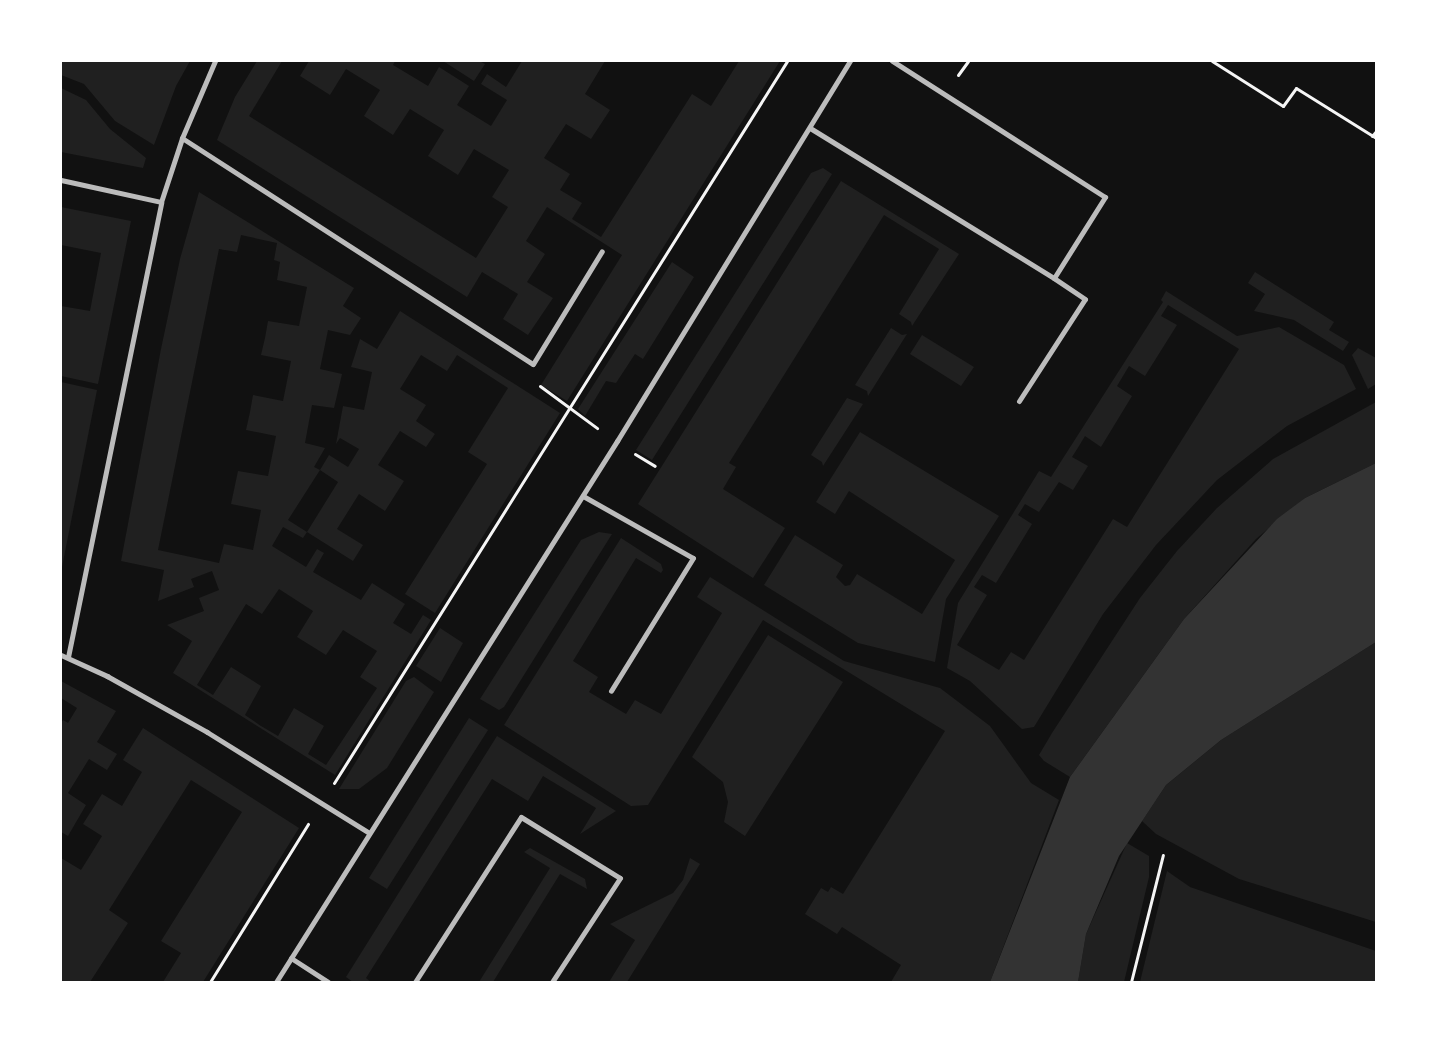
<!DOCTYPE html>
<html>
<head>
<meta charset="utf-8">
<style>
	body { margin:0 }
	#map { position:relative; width:1437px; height:1043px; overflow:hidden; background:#111; font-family:"Alegreya Sans",sans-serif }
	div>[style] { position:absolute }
	.green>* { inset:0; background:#202020 }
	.water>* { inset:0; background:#333 }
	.path>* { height:3px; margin:-1.5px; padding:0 1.5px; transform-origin:1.5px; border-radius:1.5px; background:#f5f5f5 }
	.minor>* { height:5px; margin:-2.5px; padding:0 2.5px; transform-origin:2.5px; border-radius:2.5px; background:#bcbcbc }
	span { translate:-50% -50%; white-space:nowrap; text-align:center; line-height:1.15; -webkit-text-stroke:4.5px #fff; paint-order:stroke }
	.frame { position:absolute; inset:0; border:62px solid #fff; pointer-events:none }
</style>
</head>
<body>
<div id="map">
	<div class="green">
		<i style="clip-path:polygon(61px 61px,190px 61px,176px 86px,154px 145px,115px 121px,84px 84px,61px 75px)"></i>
		<i style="clip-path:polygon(257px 61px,282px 61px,249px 116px,476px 258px,508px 207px,492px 197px,509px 170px,474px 149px,458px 175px,428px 156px,444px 130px,410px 109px,393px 135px,364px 116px,380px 90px,346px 69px,330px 95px,300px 76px,309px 61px,395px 61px,393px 65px,428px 86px,439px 67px,469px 86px,457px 105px,491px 126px,507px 100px,481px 84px,487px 74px,506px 87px,522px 61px,605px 61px,585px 94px,610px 110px,591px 139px,566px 124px,544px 158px,570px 174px,560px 190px,582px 203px,572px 219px,601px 237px,692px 94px,711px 106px,739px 61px,780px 61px,567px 401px,541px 385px,622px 255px,547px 207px,526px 241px,545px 254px,527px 282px,553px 298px,528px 335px,503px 319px,518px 294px,482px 272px,467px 297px,217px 140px,235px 97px)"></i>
		<i style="clip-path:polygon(443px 61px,479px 61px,485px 64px,474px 81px)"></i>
		<i style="clip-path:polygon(61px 88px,86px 100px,110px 129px,146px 158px,143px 168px,61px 152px)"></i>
		<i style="clip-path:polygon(823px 168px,832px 174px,652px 460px,636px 450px,811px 173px)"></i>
		<i style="clip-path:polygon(841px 181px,959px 254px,912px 326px,911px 322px,899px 314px,939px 249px,884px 215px,729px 463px,736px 467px,723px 489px,785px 528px,753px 578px,638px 504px)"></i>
		<i style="clip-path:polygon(evenodd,199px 192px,354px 288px,343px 306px,361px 318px,350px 335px,328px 330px,320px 369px,342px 374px,334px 408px,312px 405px,305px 443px,325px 448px,314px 467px,320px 470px,329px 455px,348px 467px,359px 449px,340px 438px,336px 444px,343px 406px,364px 410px,372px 372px,351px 367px,360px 339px,377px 349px,400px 311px,560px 413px,435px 613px,405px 594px,487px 464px,468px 452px,508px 388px,457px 355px,447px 371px,421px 355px,400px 389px,426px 405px,416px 421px,435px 434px,426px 447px,400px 431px,378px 465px,404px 481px,385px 511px,359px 494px,337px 529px,363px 545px,353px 561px,307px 532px,303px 538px,283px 527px,272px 546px,306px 567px,317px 549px,324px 553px,313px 572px,361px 600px,372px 583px,405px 604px,393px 623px,411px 634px,423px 615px,431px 620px,335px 775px,173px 673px,192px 641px,167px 625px,204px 611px,199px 598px,219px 590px,212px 571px,191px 579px,194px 587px,158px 601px,164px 570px,121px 561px,161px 349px,180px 259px,199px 192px,241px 235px,277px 243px,274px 260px,280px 262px,277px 280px,307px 287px,299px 326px,268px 321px,265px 338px,261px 355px,291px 361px,283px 401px,253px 395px,250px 412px,246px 430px,276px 436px,268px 476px,238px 471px,231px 504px,261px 510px,253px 550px,224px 544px,219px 563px,158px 550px,219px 249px,237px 252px,241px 235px,199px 192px,320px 470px,338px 482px,307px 532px,288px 520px,320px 470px,199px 192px,279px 589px,313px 611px,297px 637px,326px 655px,343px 630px,377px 651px,360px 677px,377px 688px,326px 765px,308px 754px,324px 726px,294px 708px,278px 736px,261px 726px,245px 715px,261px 686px,231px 667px,213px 695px,197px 685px,246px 604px,262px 614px,279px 589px)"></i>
		<i style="clip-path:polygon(61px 207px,131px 221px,98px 384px,61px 376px,61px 306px,90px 311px,101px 253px,61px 245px)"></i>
		<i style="clip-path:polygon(672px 262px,694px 277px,643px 359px,635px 354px,616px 383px,606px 381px,585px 416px,578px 409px)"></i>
		<i style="clip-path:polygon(1255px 272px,1334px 322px,1329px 330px,1349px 342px,1343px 351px,1294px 320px,1254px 311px,1265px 294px,1248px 283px)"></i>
		<i style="clip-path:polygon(evenodd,1166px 291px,1237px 336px,1279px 327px,1344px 365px,1356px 389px,1287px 426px,1217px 480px,1156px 545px,1103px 614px,1034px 727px,1022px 729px,970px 681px,947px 668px,958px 603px,1039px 471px,1051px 477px,1163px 302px,1161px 300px,1166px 291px,1168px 305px,1239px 349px,1127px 527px,1113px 519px,1024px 660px,1011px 652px,999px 670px,957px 645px,987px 595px,974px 587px,982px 575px,996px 583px,1032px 524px,1018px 515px,1025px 504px,1039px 512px,1059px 482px,1073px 490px,1088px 466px,1072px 457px,1079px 446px,1085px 436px,1101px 447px,1132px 396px,1117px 386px,1129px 366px,1145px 376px,1177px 325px,1161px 316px,1168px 305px)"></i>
		<i style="clip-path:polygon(891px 328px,902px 335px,907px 334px,868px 396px,867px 391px,855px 385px)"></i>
		<i style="clip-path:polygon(922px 335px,974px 367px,961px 386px,910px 354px)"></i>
		<i style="clip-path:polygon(1358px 348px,1376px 358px,1376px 384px,1368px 389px,1352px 355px)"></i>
		<i style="clip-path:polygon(61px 382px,97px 390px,61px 572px)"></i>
		<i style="clip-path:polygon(847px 398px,863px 404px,823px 466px,822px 462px,811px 455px)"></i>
		<i style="clip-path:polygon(1376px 402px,1376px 463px,1305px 498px,1256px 539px,1184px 619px,1070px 777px,1044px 761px,1039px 755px,1052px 733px,1140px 598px,1177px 551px,1217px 508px,1273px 459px)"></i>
		<i style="clip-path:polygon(860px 432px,999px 516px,946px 599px,935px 662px,858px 643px,764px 585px,795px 535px,843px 565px,836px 577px,845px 586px,850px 585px,857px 574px,922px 614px,955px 560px,849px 491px,835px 514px,816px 502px)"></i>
		<i style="clip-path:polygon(599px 532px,612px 534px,504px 707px,499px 710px,480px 699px,581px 540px)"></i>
		<i style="clip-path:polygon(621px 538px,661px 564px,663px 570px,661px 573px,636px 558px,573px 661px,598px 677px,589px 692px,626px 714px,635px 700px,661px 714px,722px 613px,697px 597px,710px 577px,844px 661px,940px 688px,990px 726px,1031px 783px,1059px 800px,990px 982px,891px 982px,901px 965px,842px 927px,837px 934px,805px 914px,821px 888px,828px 892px,831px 887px,843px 894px,945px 731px,763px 620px,648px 805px,631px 806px,504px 725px)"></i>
		<i style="clip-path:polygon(440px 628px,463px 643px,441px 682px,416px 666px)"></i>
		<i style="clip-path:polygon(768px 635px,843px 682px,745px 836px,724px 822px,728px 802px,723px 782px,692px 757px)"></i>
		<i style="clip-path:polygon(1376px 642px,1376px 922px,1239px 879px,1156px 834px,1142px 821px,1166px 785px,1221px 740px)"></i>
		<i style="clip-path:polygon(414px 677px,434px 692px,387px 768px,359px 789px,339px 789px,406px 681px)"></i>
		<i style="clip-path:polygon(61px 681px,116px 711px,97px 742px,117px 754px,107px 770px,89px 759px,68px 793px,86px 805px,68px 836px,61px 832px,61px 723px,63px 720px,68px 723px,77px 708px,61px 698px)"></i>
		<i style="clip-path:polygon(469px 718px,488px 730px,387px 889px,369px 878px)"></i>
		<i style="clip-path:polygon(143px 728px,299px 828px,203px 982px,163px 982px,181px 953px,161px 941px,242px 812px,191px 780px,109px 910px,128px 923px,90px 982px,61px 982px,61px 858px,81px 870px,91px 854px,102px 836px,83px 824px,102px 794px,122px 806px,142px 772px,123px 760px)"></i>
		<i style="clip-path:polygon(497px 736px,616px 811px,580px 834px,596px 808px,543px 776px,528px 801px,492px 779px,366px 978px,371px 982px,353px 982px,346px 977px)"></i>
		<i style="clip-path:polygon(1127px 843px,1149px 856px,1149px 877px,1124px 982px,1078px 982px,1086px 934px)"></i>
		<i style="clip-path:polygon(530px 848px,585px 879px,587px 889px,560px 874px,493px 982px,479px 982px,550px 868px,524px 852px)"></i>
		<i style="clip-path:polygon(690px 858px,700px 864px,627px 982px,609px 982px,635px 940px,610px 924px,673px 893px,683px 880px)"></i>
		<i style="clip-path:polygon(1167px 871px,1190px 887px,1376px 951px,1376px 982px,1140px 982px)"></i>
	</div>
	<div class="water">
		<i style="clip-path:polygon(1376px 463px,1376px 642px,1221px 740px,1166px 785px,1119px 856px,1086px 934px,1078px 982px,990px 982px,1070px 777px,1184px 619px,1277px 519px,1305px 498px)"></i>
	</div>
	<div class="path">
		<i style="left:1212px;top:61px;width:84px;rotate:32.4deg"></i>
		<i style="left:1283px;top:106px;width:22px;rotate:-54deg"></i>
		<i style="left:1296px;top:88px;width:94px;rotate:32deg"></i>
		<i style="left:958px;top:75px;width:17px;rotate:-54deg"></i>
		<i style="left:1372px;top:136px;width:6px;rotate:-51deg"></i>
		<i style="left:540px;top:386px;width:71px;rotate:36.4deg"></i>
		<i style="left:635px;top:454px;width:23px;rotate:31deg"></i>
		<i style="left:334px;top:783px;width:852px;rotate:-57.89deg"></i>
		<i style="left:210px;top:982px;width:186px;rotate:-58.2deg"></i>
		<i style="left:1131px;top:982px;width:131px;rotate:-75.9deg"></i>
	</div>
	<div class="minor">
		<i style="left:810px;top:128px;width:286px;rotate:31.6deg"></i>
		<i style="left:1054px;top:278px;width:96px;rotate:-57.8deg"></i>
		<i style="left:1105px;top:197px;width:253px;rotate:-147.4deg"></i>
		<i style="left:182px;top:138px;width:417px;rotate:32.8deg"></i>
		<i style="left:533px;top:364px;width:132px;rotate:-58.6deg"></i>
		<i style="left:61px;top:180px;width:102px;rotate:12.4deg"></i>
		<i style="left:1019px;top:401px;width:121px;rotate:-57.1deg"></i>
		<i style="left:1085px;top:299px;width:37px;rotate:-146deg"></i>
		<i style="left:583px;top:496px;width:126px;rotate:29.4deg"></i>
		<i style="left:693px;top:558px;width:156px;rotate:121.7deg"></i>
		<i style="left:61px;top:655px;width:51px;rotate:24.5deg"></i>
		<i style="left:107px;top:676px;width:115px;rotate:29.2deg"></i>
		<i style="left:207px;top:732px;width:191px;rotate:31.9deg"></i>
		<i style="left:68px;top:657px;width:464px;rotate:-78.4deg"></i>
		<i style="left:161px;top:202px;width:67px;rotate:-71.8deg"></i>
		<i style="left:182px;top:138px;width:84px;rotate:-66.8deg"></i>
		<i style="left:291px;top:958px;width:44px;rotate:33deg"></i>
		<i style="left:276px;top:982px;width:640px;rotate:-57.78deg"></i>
		<i style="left:617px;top:441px;width:446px;rotate:-58.5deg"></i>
		<i style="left:415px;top:982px;width:196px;rotate:-57.3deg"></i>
		<i style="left:521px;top:817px;width:116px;rotate:31.6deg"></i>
		<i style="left:620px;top:878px;width:124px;rotate:123.2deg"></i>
	</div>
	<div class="frame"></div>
</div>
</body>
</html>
